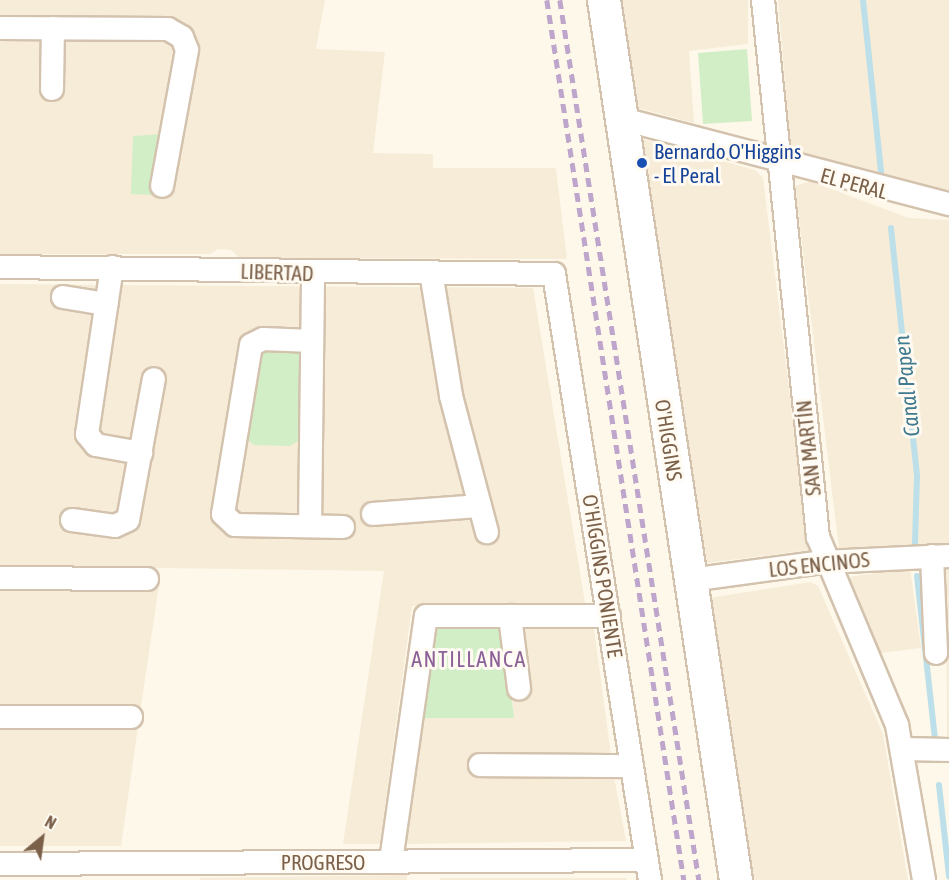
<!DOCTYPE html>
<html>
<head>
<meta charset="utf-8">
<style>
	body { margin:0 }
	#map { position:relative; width:949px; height:880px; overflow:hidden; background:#fef8ea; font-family:"Asap Condensed",sans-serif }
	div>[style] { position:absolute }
	.residential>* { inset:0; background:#f7ecd7 }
	.green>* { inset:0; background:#d2eec6 }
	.stream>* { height:6px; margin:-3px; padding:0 3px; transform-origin:3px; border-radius:3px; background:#bcdfea }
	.roads { filter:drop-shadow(2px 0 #d3c2ad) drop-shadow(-2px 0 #d3c2ad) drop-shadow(0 2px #d3c2ad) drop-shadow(0 -2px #d3c2ad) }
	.street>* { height:22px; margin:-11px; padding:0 11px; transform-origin:11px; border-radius:11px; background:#fff }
	.secondary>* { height:32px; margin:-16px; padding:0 16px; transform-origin:16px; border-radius:16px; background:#fff }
	.rail>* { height:4.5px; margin-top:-2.25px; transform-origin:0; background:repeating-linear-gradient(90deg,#bea5cb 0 9px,transparent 0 15px) }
	.dots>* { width:16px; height:16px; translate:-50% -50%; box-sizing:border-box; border:3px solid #fffbf2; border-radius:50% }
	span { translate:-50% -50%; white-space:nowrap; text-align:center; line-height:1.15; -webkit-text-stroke:6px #fffbf2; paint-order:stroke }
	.transit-label { font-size:21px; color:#164399 }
	.left { translate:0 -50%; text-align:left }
	.street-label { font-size:21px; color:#7c614a }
	.water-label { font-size:22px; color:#417b91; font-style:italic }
	.neighbourhood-label { font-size:22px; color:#8c6298; letter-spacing:1.5px }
	.north { position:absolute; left:12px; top:808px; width:60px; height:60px; -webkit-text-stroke:4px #fffbf2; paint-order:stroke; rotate:29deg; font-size:16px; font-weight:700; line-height:24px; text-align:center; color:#7c614a }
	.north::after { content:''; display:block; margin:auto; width:21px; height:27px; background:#7c614a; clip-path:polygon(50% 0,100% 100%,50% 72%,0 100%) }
</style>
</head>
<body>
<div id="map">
	<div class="residential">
		<i style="clip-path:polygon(0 0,325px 0,316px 49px,385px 52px,373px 153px,433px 154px,433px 168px,556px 168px,567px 259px,239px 258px,231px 250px,218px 249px,210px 254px,0 254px)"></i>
		<i style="clip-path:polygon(621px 0,748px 0,748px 44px,689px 51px,694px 123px,638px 108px)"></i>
		<i style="clip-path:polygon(778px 0,949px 0,949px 191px,798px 153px,790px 144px)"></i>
		<i style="clip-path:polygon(642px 139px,755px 170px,763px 178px,809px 550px,707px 563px)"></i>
		<i style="clip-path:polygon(810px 181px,909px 218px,949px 220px,949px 545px,839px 549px,795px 186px)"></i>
		<i style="clip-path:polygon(0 284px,533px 288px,586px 609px,412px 606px,380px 844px,343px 844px,384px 571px,0 566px)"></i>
		<i style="clip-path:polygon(946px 566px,949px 566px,949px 743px,947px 743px)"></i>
		<i style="clip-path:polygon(910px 568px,921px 648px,880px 653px,849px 577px)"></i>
		<i style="clip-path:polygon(810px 582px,818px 586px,883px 734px,908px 880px,753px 880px,710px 598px)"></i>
		<i style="clip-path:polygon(159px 585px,141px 706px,0 707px,0 588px)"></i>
		<i style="clip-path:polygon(520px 627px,594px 629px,611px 755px,471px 755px,470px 776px,614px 777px,626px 841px,400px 844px,419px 718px,514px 718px,512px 697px,529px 693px)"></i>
		<i style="clip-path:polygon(0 727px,138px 727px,121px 846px,0 846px)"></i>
		<i style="clip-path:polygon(407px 875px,407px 880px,200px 880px,200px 878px)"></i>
		<i style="clip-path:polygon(440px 878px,626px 878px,627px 880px,440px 880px)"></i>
	</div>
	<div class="green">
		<i style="clip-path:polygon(747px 49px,752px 121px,703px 124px,698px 53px)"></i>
		<i style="clip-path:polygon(161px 134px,152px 195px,131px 194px,133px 136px)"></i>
		<i style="clip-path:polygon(261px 350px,301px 351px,304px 437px,290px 446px,254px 445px,244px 437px)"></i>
		<i style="clip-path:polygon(494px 619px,504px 630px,514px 718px,419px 718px,428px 628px)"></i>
	</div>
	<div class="stream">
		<i style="left:863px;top:0;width:173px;rotate:84deg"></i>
		<i style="left:891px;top:228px;width:249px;rotate:84deg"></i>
		<i style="left:917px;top:476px;width:68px;rotate:91.7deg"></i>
		<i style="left:917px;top:576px;width:163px;rotate:83.7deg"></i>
		<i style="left:939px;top:785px;width:92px;rotate:83.7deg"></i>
	</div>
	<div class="roads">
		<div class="street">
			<i style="left:763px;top:0;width:540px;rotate:84.15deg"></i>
			<i style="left:818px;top:537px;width:204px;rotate:67.2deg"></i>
			<i style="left:897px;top:725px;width:157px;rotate:80.1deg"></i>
			<i style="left:0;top:28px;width:168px;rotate:0.3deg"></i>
			<i style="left:168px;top:29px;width:16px;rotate:30deg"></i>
			<i style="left:182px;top:37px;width:14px;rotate:69deg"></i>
			<i style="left:187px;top:50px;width:138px;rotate:100.4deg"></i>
			<i style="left:52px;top:89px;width:61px;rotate:-89.1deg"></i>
			<i style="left:622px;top:119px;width:338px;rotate:14.6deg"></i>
			<i style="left:0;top:267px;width:554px;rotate:0.72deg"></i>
			<i style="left:554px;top:274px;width:614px;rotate:81deg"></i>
			<i style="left:112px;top:267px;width:169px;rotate:98.5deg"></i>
			<i style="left:87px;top:434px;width:14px;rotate:51deg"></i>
			<i style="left:96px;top:445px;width:46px;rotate:10.1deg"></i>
			<i style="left:431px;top:272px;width:126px;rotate:80.8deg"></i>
			<i style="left:451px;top:396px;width:141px;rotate:75.2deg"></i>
			<i style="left:63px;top:297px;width:44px;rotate:9.2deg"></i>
			<i style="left:312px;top:341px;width:49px;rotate:-177.7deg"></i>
			<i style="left:263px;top:339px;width:13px;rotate:153deg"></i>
			<i style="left:251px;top:345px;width:171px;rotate:99.4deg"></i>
			<i style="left:223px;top:514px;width:16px;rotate:43deg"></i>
			<i style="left:235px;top:525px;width:108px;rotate:1.1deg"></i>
			<i style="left:373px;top:514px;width:107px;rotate:-4.3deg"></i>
			<i style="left:72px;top:520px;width:43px;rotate:7.9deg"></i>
			<i style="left:115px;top:526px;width:14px;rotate:-25deg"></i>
			<i style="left:128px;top:520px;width:143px;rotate:-79.6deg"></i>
			<i style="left:310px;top:526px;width:253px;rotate:-89.3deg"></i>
			<i style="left:932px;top:556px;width:97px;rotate:87.6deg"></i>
			<i style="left:0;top:578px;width:147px;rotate:0.4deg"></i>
			<i style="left:690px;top:580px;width:135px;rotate:-7.7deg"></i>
			<i style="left:824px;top:562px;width:125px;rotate:-2.7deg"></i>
			<i style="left:510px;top:616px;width:73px;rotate:82.9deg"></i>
			<i style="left:0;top:717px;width:131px"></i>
			<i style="left:904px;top:749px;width:45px;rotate:1.3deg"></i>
			<i style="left:480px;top:765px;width:152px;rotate:0.4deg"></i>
			<i style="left:391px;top:861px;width:247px;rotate:-81.9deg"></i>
			<i style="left:426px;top:616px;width:183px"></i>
			<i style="left:0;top:864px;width:646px;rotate:-0.35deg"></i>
		</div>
		<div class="secondary">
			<i style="left:604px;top:0;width:890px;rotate:81.47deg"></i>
		</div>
	</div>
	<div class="rail">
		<i style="left:547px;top:0;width:891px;rotate:81.15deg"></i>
		<i style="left:560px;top:0;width:891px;rotate:81.02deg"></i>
	</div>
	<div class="dots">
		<i style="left:642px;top:163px;background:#1a4fb4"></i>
	</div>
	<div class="transit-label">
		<span class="left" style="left:654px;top:163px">Bernardo O'Higgins<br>- El Peral</span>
	</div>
	<div class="street-label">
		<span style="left:854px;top:183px;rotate:15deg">EL PERAL</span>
		<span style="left:277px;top:272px;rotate:2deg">LIBERTAD</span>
		<span style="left:669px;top:440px;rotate:81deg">O'HIGGINS</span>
		<span style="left:808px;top:448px;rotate:-96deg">SAN MARTÍN</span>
		<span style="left:819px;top:564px;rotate:-6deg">LOS ENCINOS</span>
		<span style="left:603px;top:576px;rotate:81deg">O'HIGGINS PONIENTE</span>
		<span style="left:323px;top:862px">PROGRESO</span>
	</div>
	<div class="water-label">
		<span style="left:907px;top:386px;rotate:-96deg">Canal Papen</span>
	</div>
	<div class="neighbourhood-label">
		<span style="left:469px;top:660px">ANTILLANCA</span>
	</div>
	<div class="north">N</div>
</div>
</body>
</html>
